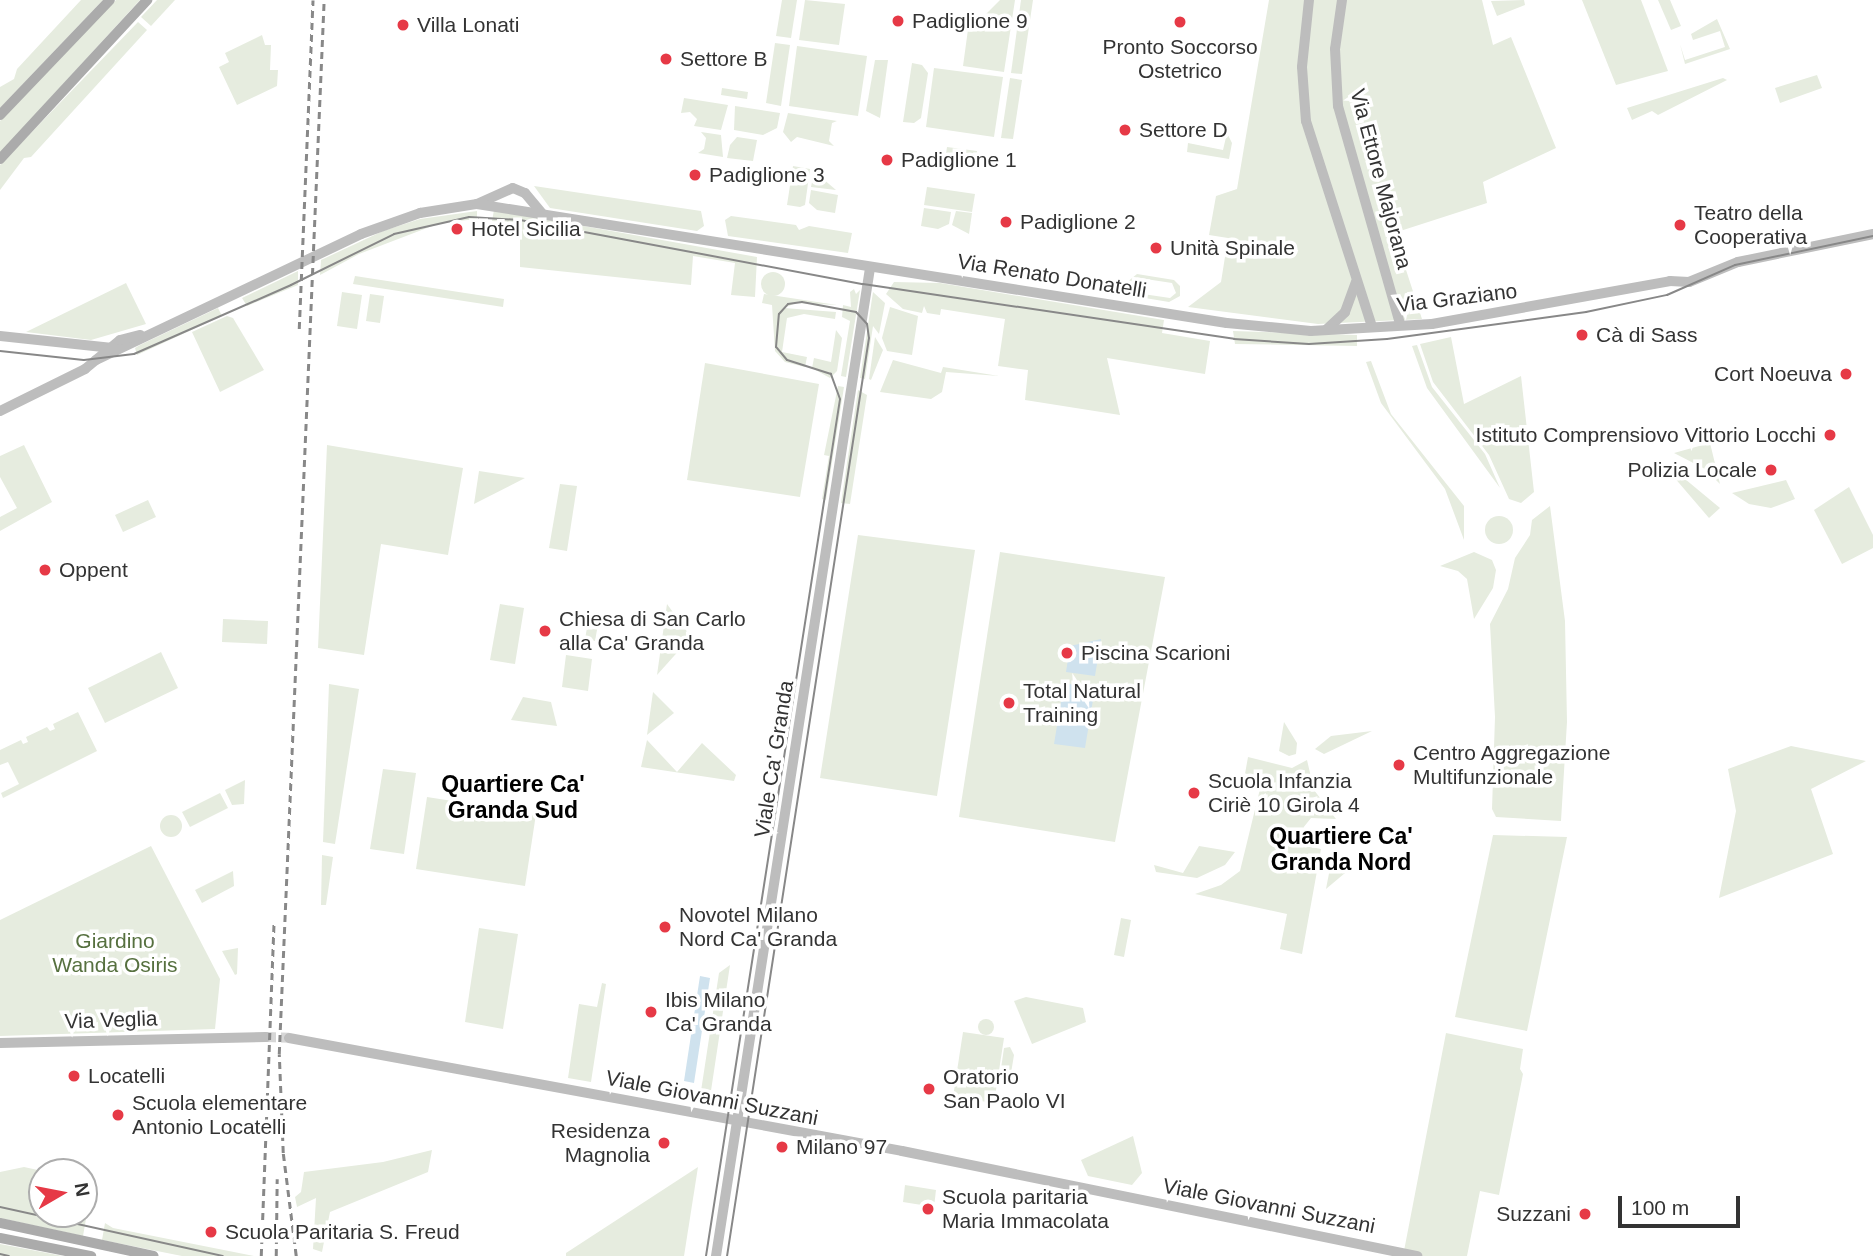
<!DOCTYPE html>
<html>
<head>
<meta charset="utf-8">
<style>
	body { margin:0 }
	#map { position:relative; width:1873px; height:1256px; overflow:hidden; background:#fff; font-family:Arial,sans-serif }
	div>[style] { position:absolute }
	.green>* { inset:0; background:#e6ecdf }
	.round { border-radius:50% }
	.water>* { inset:0; background:#cfe2ee }
	.secondary-tunnel>* { height:10px; margin-top:-5px; transform-origin:0; background:repeating-linear-gradient(90deg,#d6d6d6 0 10px,transparent 0 15px) }
	.secondary>* { height:10px; margin:-5px; padding:0 5px; transform-origin:5px; border-radius:5px; background:#bdbdbd }
	.primary>* { height:10px; margin:-5px; padding:0 5px; transform-origin:5px; border-radius:5px; background:#ababab }
	.tram>* { height:2px; margin:-1px; padding:0 1px; transform-origin:1px; border-radius:1px; background:#888 }
	.rail>* { height:2.5px; margin-top:-1.25px; transform-origin:0; background:repeating-linear-gradient(90deg,#888 0 7px,transparent 0 12px) }
	.dots>* { width:19px; height:19px; translate:-50% -50%; box-sizing:border-box; border:4px solid #fff; border-radius:50% }
	span { translate:-50% -50%; white-space:nowrap; text-align:center; line-height:1.15; -webkit-text-stroke:7px #fff; paint-order:stroke }
	.poi-label { font-size:21px; color:#333 }
	.left { translate:0 -50%; text-align:left }
	.right { translate:-100% -50%; text-align:right }
	.street-label { font-size:21px; color:#333 }
	.park-label { font-size:21px; color:#56703f }
	.neighbourhood-label { font-size:23px; color:#000; font-weight:700 }
	.north { position:absolute; left:28px; top:1158px; width:70px; height:70px; box-sizing:border-box; background:#fff; border:2px solid #adadad; border-radius:50%; rotate:80deg; font-size:19px; font-weight:700; line-height:28px; text-align:center; color:#333 }
	.north::after { content:''; display:block; margin:auto; width:24px; height:32px; background:#e63946; clip-path:polygon(50% 0,100% 100%,50% 72%,0 100%) }
	.scale { position:absolute; left:1618px; top:1196px; width:122px; height:32px; box-sizing:border-box; border:4px solid #333; border-top:0; padding-left:9px; font-size:21px; line-height:24px; white-space:nowrap; color:#333; -webkit-text-stroke:5px #fff; paint-order:stroke }
</style>
</head>
<body>
<div id="map">
	<div class="green">
		<i style="clip-path:polygon(81px 0,103px 0,0 108px,0 87px,14px 79px,17px 69px)"></i>
		<i style="clip-path:polygon(116px 0,140px 0,0 153px,0 121px)"></i>
		<i style="clip-path:polygon(157px 0,175px 0,151px 26px,141px 17px)"></i>
		<i style="clip-path:polygon(782px 0,797px 0,791px 38px,776px 36px)"></i>
		<i style="clip-path:polygon(805px 0,845px 4px,839px 45px,799px 40px)"></i>
		<i style="clip-path:polygon(1000px 0,1015px 0,1004px 72px,963px 66px,969px 22px,986px 14px)"></i>
		<i style="clip-path:polygon(1021px 0,1033px 0,1022px 74px,1011px 73px)"></i>
		<i style="clip-path:polygon(1269px 0,1482px 0,1493px 45px,1511px 37px,1556px 148px,1483px 182px,1487px 203px,1394px 233px,1422px 319px,1318px 324px,1188px 307px,1221px 282px,1228px 238px,1209px 235px,1216px 196px,1237px 189px)"></i>
		<i style="clip-path:polygon(1524px 0,1525px 5px,1497px 16px,1491px 1px)"></i>
		<i style="clip-path:polygon(1582px 0,1641px 0,1668px 71px,1616px 85px)"></i>
		<i style="clip-path:polygon(1658px 0,1670px 0,1681px 26px,1671px 30px)"></i>
		<i style="clip-path:polygon(1717px 19px,1730px 49px,1685px 64px,1680px 44px,1685px 60px,1725px 47px,1720px 31px,1693px 40px,1691px 34px)"></i>
		<i style="clip-path:polygon(138px 22px,147px 30px,31px 157px,24px 158px,0 190px,0 165px)"></i>
		<i style="clip-path:polygon(262px 35px,265px 45px,271px 45px,270px 70px,278px 70px,277px 86px,237px 105px,219px 67px,229px 62px,225px 53px)"></i>
		<i style="clip-path:polygon(775px 43px,790px 45px,781px 106px,766px 103px)"></i>
		<i style="clip-path:polygon(797px 46px,867px 56px,858px 116px,789px 106px)"></i>
		<i style="clip-path:polygon(875px 60px,888px 60px,880px 118px,866px 111px)"></i>
		<i style="clip-path:polygon(912px 63px,922px 65px,928px 73px,921px 118px,914px 123px,903px 122px)"></i>
		<i style="clip-path:polygon(934px 68px,1003px 77px,994px 137px,926px 127px)"></i>
		<i style="clip-path:polygon(1817px 75px,1822px 88px,1780px 103px,1775px 88px)"></i>
		<i style="clip-path:polygon(1010px 78px,1022px 80px,1013px 139px,1001px 138px)"></i>
		<i style="clip-path:polygon(1723px 78px,1727px 80px,1658px 115px,1652px 111px,1632px 120px,1627px 108px)"></i>
		<i style="clip-path:polygon(722px 88px,748px 92px,747px 99px,721px 95px)"></i>
		<i style="clip-path:polygon(684px 98px,728px 105px,721px 130px,694px 126px,697px 119px,690px 112px,681px 113px)"></i>
		<i style="clip-path:polygon(735px 106px,780px 113px,777px 128px,763px 135px,734px 130px)"></i>
		<i style="clip-path:polygon(788px 113px,837px 121px,832px 123px,829px 141px,834px 146px,797px 137px,791px 142px,783px 132px)"></i>
		<i style="clip-path:polygon(701px 132px,721px 135px,723px 157px,698px 153px,704px 149px,706px 138px)"></i>
		<i style="clip-path:polygon(1227px 133px,1232px 143px,1229px 159px,1187px 152px,1188px 143px,1223px 150px)"></i>
		<i style="clip-path:polygon(737px 137px,757px 140px,753px 161px,727px 158px,730px 145px)"></i>
		<i style="clip-path:polygon(947px 147px,977px 151px,975px 166px,945px 161px)"></i>
		<i style="clip-path:polygon(793px 166px,810px 169px,805px 205px,800px 207px,787px 205px)"></i>
		<i style="clip-path:polygon(813px 177px,822px 178px,836px 190px,811px 187px)"></i>
		<i style="clip-path:polygon(534px 186px,701px 211px,704px 226px,697px 231px,550px 208px)"></i>
		<i style="clip-path:polygon(927px 187px,975px 194px,972px 212px,924px 205px)"></i>
		<i style="clip-path:polygon(811px 190px,838px 195px,835px 213px,817px 210px,809px 203px)"></i>
		<i style="clip-path:polygon(924px 208px,951px 212px,949px 224px,938px 229px,921px 226px)"></i>
		<i style="clip-path:polygon(494px 210px,757px 257px,755px 297px,731px 295px,735px 263px,693px 256px,691px 285px,520px 267px,520px 224px,492px 221px)"></i>
		<i style="clip-path:polygon(477px 211px,477px 219px,440px 223px,359px 254px,320px 275px,321px 260px,383px 231px,420px 219px)"></i>
		<i style="clip-path:polygon(956px 211px,972px 213px,969px 234px,952px 225px)"></i>
		<i style="clip-path:polygon(731px 216px,796px 225px,799px 230px,809px 226px,852px 233px,848px 253px,728px 236px,725px 220px)"></i>
		<i style="clip-path:polygon(298px 271px,298px 285px,247px 306px,242px 298px)"></i>
		<i class="round" style="left:761px;top:272px;width:24px;height:24px"></i>
		<i style="clip-path:polygon(evenodd,1137px 274px,1174px 280px,1180px 286px,1180px 296px,1169px 302px,1133px 296px,1126px 283px,1137px 274px,1139px 278px,1172px 283px,1176px 293px,1170px 298px,1136px 293px,1130px 284px,1139px 278px)"></i>
		<i style="clip-path:polygon(355px 276px,504px 299px,503px 307px,353px 284px)"></i>
		<i style="clip-path:polygon(894px 282px,940px 283px,1164px 320px,1162px 333px,1210px 341px,1205px 374px,1107px 358px,1120px 415px,1025px 400px,1028px 370px,998px 366px,1005px 319px,941px 309px,940px 315px,927px 313px,924px 306px,922px 313px,903px 309px,886px 294px)"></i>
		<i style="clip-path:polygon(126px 283px,146px 324px,91px 340px,26px 332px)"></i>
		<i style="clip-path:polygon(854px 289px,856px 294px,860px 290px,846px 377px,841px 376px,850px 321px,842px 317px,843px 305px,851px 307px,850px 292px)"></i>
		<i style="clip-path:polygon(342px 292px,362px 295px,357px 329px,337px 326px)"></i>
		<i style="clip-path:polygon(873px 292px,885px 303px,879px 334px,873px 326px,865px 379px,860px 378px)"></i>
		<i style="clip-path:polygon(370px 294px,384px 296px,380px 323px,366px 321px)"></i>
		<i style="clip-path:polygon(764px 294px,837px 305px,796px 303px,784px 308px,836px 312px,835px 319px,804px 314px,787px 318px,782px 352px,807px 357px,805px 367px,785px 362px,775px 351px,772px 305px,762px 303px)"></i>
		<i style="clip-path:polygon(890px 307px,918px 316px,912px 355px,887px 351px,882px 338px)"></i>
		<i style="clip-path:polygon(218px 308px,222px 316px,137px 355px,135px 348px,140px 345px)"></i>
		<i style="clip-path:polygon(227px 316px,233px 318px,264px 370px,220px 392px,192px 332px)"></i>
		<i style="clip-path:polygon(836px 330px,842px 338px,837px 371px,830px 378px,812px 368px,814px 358px,831px 362px)"></i>
		<i style="clip-path:polygon(1233px 331px,1357px 335px,1357px 346px,1235px 344px)"></i>
		<i style="clip-path:polygon(875px 337px,883px 350px,871px 380px,869px 379px)"></i>
		<i style="clip-path:polygon(1451px 337px,1464px 404px,1521px 376px,1534px 492px,1521px 503px,1509px 499px,1489px 455px,1433px 382px,1420px 344px)"></i>
		<i style="clip-path:polygon(1417px 345px,1432px 387px,1485px 454px,1500px 488px,1427px 388px,1412px 346px)"></i>
		<i style="clip-path:polygon(893px 360px,941px 373px,943px 367px,999px 376px,946px 372px,942px 392px,931px 399px,880px 392px)"></i>
		<i style="clip-path:polygon(1371px 361px,1391px 414px,1464px 506px,1464px 540px,1445px 489px,1381px 403px,1366px 362px)"></i>
		<i style="clip-path:polygon(705px 363px,819px 384px,800px 497px,687px 480px)"></i>
		<i style="clip-path:polygon(838px 386px,844px 387px,826px 500px,822px 499px,829px 456px,824px 455px)"></i>
		<i style="clip-path:polygon(858px 390px,867px 395px,850px 504px,841px 503px)"></i>
		<i style="clip-path:polygon(1710px 443px,1720px 484px,1705px 469px,1674px 453px)"></i>
		<i style="clip-path:polygon(24px 445px,52px 502px,0 531px,0 517px,17px 508px,0 477px,0 456px)"></i>
		<i style="clip-path:polygon(327px 445px,463px 468px,448px 555px,381px 544px,364px 655px,318px 648px)"></i>
		<i style="clip-path:polygon(479px 471px,525px 478px,474px 504px)"></i>
		<i style="clip-path:polygon(1673px 476px,1685px 479px,1720px 508px,1709px 518px)"></i>
		<i style="clip-path:polygon(1786px 480px,1795px 499px,1771px 508px,1749px 504px,1732px 493px)"></i>
		<i style="clip-path:polygon(560px 484px,577px 486px,567px 551px,549px 548px)"></i>
		<i style="clip-path:polygon(1849px 487px,1873px 535px,1873px 548px,1842px 564px,1814px 510px)"></i>
		<i style="clip-path:polygon(148px 500px,156px 517px,123px 532px,115px 515px)"></i>
		<i style="clip-path:polygon(1550px 506px,1565px 621px,1567px 722px,1561px 821px,1496px 817px,1492px 809px,1495px 717px,1490px 624px,1508px 589px,1515px 558px,1530px 535px,1532px 520px)"></i>
		<i class="round" style="left:1485px;top:516px;width:28px;height:28px"></i>
		<i style="clip-path:polygon(858px 535px,975px 550px,937px 796px,820px 778px)"></i>
		<i style="clip-path:polygon(1000px 552px,1165px 577px,1115px 842px,959px 817px)"></i>
		<i style="clip-path:polygon(1474px 552px,1492px 560px,1496px 570px,1493px 588px,1474px 619px,1467px 579px,1458px 571px,1440px 566px)"></i>
		<i style="clip-path:polygon(500px 604px,524px 608px,515px 664px,490px 660px)"></i>
		<i style="clip-path:polygon(667px 604px,691px 637px,657px 675px)"></i>
		<i style="clip-path:polygon(589px 617px,599px 619px,595px 641px,585px 639px)"></i>
		<i style="clip-path:polygon(223px 619px,268px 621px,267px 644px,222px 642px)"></i>
		<i style="clip-path:polygon(161px 652px,178px 688px,105px 723px,88px 688px)"></i>
		<i style="clip-path:polygon(566px 655px,592px 659px,588px 691px,562px 687px)"></i>
		<i style="clip-path:polygon(329px 684px,359px 689px,335px 844px,323px 842px)"></i>
		<i style="clip-path:polygon(653px 692px,674px 713px,647px 735px)"></i>
		<i style="clip-path:polygon(523px 697px,551px 702px,557px 726px,511px 720px)"></i>
		<i style="clip-path:polygon(78px 712px,97px 751px,3px 798px,1px 793px,19px 784px,8px 762px,0 765px,0 750px,21px 740px,23px 744px,28px 742px,26px 737px,47px 727px,50px 731px,55px 729px,53px 724px)"></i>
		<i style="clip-path:polygon(1284px 722px,1297px 743px,1296px 754px,1289px 756px,1279px 751px)"></i>
		<i style="clip-path:polygon(1372px 731px,1324px 754px,1315px 749px,1331px 736px)"></i>
		<i style="clip-path:polygon(647px 740px,677px 772px,702px 743px,736px 775px,734px 781px,641px 767px)"></i>
		<i style="clip-path:polygon(1791px 746px,1866px 761px,1811px 789px,1833px 854px,1719px 898px,1736px 811px,1728px 769px)"></i>
		<i style="clip-path:polygon(1248px 757px,1292px 768px,1307px 760px,1314px 790px,1336px 819px,1311px 818px,1299px 833px,1297px 844px,1321px 849px,1302px 954px,1280px 949px,1287px 914px,1195px 894px,1221px 885px,1240px 871px,1260px 789px,1243px 785px)"></i>
		<i style="clip-path:polygon(383px 769px,416px 773px,404px 854px,370px 849px)"></i>
		<i style="clip-path:polygon(245px 780px,244px 804px,232px 805px,225px 790px)"></i>
		<i style="clip-path:polygon(220px 793px,228px 808px,190px 827px,182px 812px)"></i>
		<i style="clip-path:polygon(427px 797px,536px 814px,525px 886px,416px 869px)"></i>
		<i class="round" style="left:160px;top:815px;width:22px;height:22px"></i>
		<i style="clip-path:polygon(1493px 835px,1567px 837px,1527px 1031px,1455px 1017px)"></i>
		<i style="clip-path:polygon(151px 846px,220px 979px,215px 1029px,0 1036px,0 920px)"></i>
		<i style="clip-path:polygon(1199px 846px,1235px 852px,1225px 865px,1197px 878px,1156px 872px,1154px 865px,1183px 873px)"></i>
		<i style="clip-path:polygon(322px 855px,333px 857px,326px 905px,321px 905px)"></i>
		<i style="clip-path:polygon(1338px 862px,1345px 873px,1326px 889px,1330px 868px)"></i>
		<i style="clip-path:polygon(233px 871px,234px 886px,202px 903px,195px 890px)"></i>
		<i style="clip-path:polygon(1121px 918px,1131px 920px,1124px 957px,1114px 955px)"></i>
		<i style="clip-path:polygon(479px 928px,518px 934px,503px 1029px,465px 1022px)"></i>
		<i style="clip-path:polygon(238px 948px,237px 974px,235px 975px,222px 951px)"></i>
		<i style="clip-path:polygon(730px 965px,709px 1104px,666px 1096px,677px 1087px,701px 1091px,719px 973px)"></i>
		<i style="clip-path:polygon(602px 983px,606px 984px,591px 1082px,568px 1078px,579px 1004px,597px 1007px)"></i>
		<i style="clip-path:polygon(1026px 997px,1083px 1008px,1086px 1022px,1032px 1044px,1014px 1001px)"></i>
		<i class="round" style="left:978px;top:1019px;width:16px;height:16px"></i>
		<i style="clip-path:polygon(963px 1032px,1004px 1038px,994px 1103px,953px 1097px)"></i>
		<i style="clip-path:polygon(1446px 1033px,1523px 1049px,1520px 1069px,1523px 1074px,1499px 1195px,1480px 1191px,1467px 1256px,1403px 1256px)"></i>
		<i style="clip-path:polygon(1010px 1047px,1014px 1055px,1010px 1079px,999px 1082px,1004px 1048px)"></i>
		<i style="clip-path:polygon(1133px 1136px,1142px 1173px,1132px 1185px,1088px 1176px,1081px 1160px)"></i>
		<i style="clip-path:polygon(432px 1150px,428px 1172px,330px 1212px,322px 1252px,313px 1249px,316px 1198px,297px 1207px,295px 1197px,301px 1192px,304px 1172px,383px 1162px)"></i>
		<i style="clip-path:polygon(24px 1167px,47px 1172px,42px 1172px,42px 1214px,84px 1214px,84px 1208px,86px 1219px,83px 1236px,0 1218px,0 1172px)"></i>
		<i style="clip-path:polygon(698px 1167px,684px 1256px,566px 1256px,566px 1253px)"></i>
		<i style="clip-path:polygon(905px 1185px,936px 1190px,934px 1207px,903px 1202px)"></i>
		<i style="clip-path:polygon(105px 1223px,113px 1228px,254px 1256px,182px 1256px,102px 1240px)"></i>
		<i style="clip-path:polygon(0 1244px,63px 1256px,0 1256px)"></i>
	</div>
	<div class="water">
		<i style="clip-path:polygon(1101px 639px,1095px 676px,1066px 672px,1070px 646px)"></i>
		<i style="clip-path:polygon(1064px 683px,1095px 688px,1085px 748px,1054px 744px)"></i>
		<i style="clip-path:polygon(700px 976px,710px 978px,694px 1083px,684px 1081px)"></i>
	</div>
	<div class="secondary-tunnel">
		<i style="left:266px;top:1037px;width:23px;rotate:2deg"></i>
	</div>
	<div class="secondary">
		<i style="left:1309px;top:0;width:67px;rotate:96deg"></i>
		<i style="left:1302px;top:67px;width:54px;rotate:85.8deg"></i>
		<i style="left:1306px;top:121px;width:215px;rotate:72.2deg"></i>
		<i style="left:1342px;top:0;width:49px;rotate:98.1deg"></i>
		<i style="left:1335px;top:49px;width:57px;rotate:87deg"></i>
		<i style="left:1338px;top:106px;width:227px;rotate:74.1deg"></i>
		<i style="left:477px;top:204px;width:39px;rotate:-24deg"></i>
		<i style="left:513px;top:188px;width:13px;rotate:23deg"></i>
		<i style="left:525px;top:193px;width:26px;rotate:50deg"></i>
		<i style="left:1326px;top:330px;width:26px;rotate:-43deg"></i>
		<i style="left:1345px;top:312px;width:32px;rotate:-70deg"></i>
		<i style="left:0;top:336px;width:113px;rotate:6.1deg"></i>
		<i style="left:96px;top:360px;width:293px;rotate:-25.4deg"></i>
		<i style="left:361px;top:234px;width:63px;rotate:-19.6deg"></i>
		<i style="left:420px;top:213px;width:58px;rotate:-9deg"></i>
		<i style="left:477px;top:204px;width:759px;rotate:9.02deg"></i>
		<i style="left:1227px;top:323px;width:84px;rotate:5.4deg"></i>
		<i style="left:1311px;top:331px;width:121px;rotate:-3.3deg"></i>
		<i style="left:1432px;top:324px;width:242px;rotate:-10.2deg"></i>
		<i style="left:1670px;top:281px;width:19px;rotate:3deg"></i>
		<i style="left:1689px;top:282px;width:53px;rotate:-22.2deg"></i>
		<i style="left:1738px;top:262px;width:138px;rotate:-11.7deg"></i>
		<i style="left:0;top:411px;width:95px;rotate:-26.3deg"></i>
		<i style="left:85px;top:369px;width:45px;rotate:-39.6deg"></i>
		<i style="left:120px;top:340px;width:21px;rotate:-14deg"></i>
		<i style="left:289px;top:1038px;width:623px;rotate:10.44deg"></i>
		<i style="left:902px;top:1151px;width:526px;rotate:11.52deg"></i>
		<i style="left:0;top:1043px;width:266px;rotate:-1.3deg"></i>
		<i style="left:716px;top:1256px;width:1000px;rotate:-81.14deg"></i>
	</div>
	<div class="primary">
		<i style="left:0;top:115px;width:159px;rotate:-46.3deg"></i>
		<i style="left:0;top:159px;width:217px;rotate:-47.2deg"></i>
		<i style="left:0;top:1223px;width:157px;rotate:12.1deg"></i>
		<i style="left:0;top:1238px;width:93px;rotate:11.2deg"></i>
	</div>
	<div class="tram">
		<i style="left:0;top:351px;width:84px;rotate:6.1deg"></i>
		<i style="left:84px;top:360px;width:50px;rotate:-6.8deg"></i>
		<i style="left:134px;top:354px;width:171px;rotate:-23.7deg"></i>
		<i style="left:291px;top:285px;width:115px;rotate:-26.3deg"></i>
		<i style="left:394px;top:234px;width:77px;rotate:-12.8deg"></i>
		<i style="left:469px;top:217px;width:51px;rotate:3.4deg"></i>
		<i style="left:520px;top:220px;width:349px;rotate:10.6deg"></i>
		<i style="left:863px;top:284px;width:375px;rotate:8.4deg"></i>
		<i style="left:1234px;top:339px;width:75px;rotate:3.8deg"></i>
		<i style="left:1309px;top:344px;width:78px;rotate:-3.7deg"></i>
		<i style="left:1387px;top:339px;width:201px;rotate:-7.7deg"></i>
		<i style="left:1586px;top:312px;width:83px;rotate:-11.9deg"></i>
		<i style="left:1667px;top:295px;width:74px;rotate:-23.8deg"></i>
		<i style="left:1735px;top:265px;width:141px;rotate:-11.9deg"></i>
		<i style="left:0;top:1207px;width:228px;rotate:12.4deg"></i>
		<i style="left:0;top:1254px;width:9px;rotate:13deg"></i>
		<i style="left:706px;top:1256px;width:867px;rotate:-81.11deg"></i>
		<i style="left:840px;top:399px;width:27px;rotate:-110deg"></i>
		<i style="left:831px;top:374px;width:46px;rotate:-162.3deg"></i>
		<i style="left:787px;top:360px;width:17px;rotate:-130deg"></i>
		<i style="left:776px;top:347px;width:33px;rotate:-85deg"></i>
		<i style="left:779px;top:314px;width:13px;rotate:-48deg"></i>
		<i style="left:788px;top:304px;width:14px;rotate:-8deg"></i>
		<i style="left:802px;top:302px;width:55px;rotate:10.5deg"></i>
		<i style="left:856px;top:312px;width:16px;rotate:47deg"></i>
		<i style="left:867px;top:324px;width:14px;rotate:82deg"></i>
		<i style="left:869px;top:338px;width:929px;rotate:98.79deg"></i>
	</div>
	<div class="rail">
		<i style="left:299px;top:329px;width:329px;rotate:-87.6deg"></i>
		<i style="left:261px;top:1256px;width:333px;rotate:-87.8deg"></i>
		<i style="left:276px;top:1256px;width:77px;rotate:-89.3deg"></i>
		<i style="left:296px;top:1256px;width:104px;rotate:-97.2deg"></i>
		<i style="left:283px;top:1153px;width:99px;rotate:-92.3deg"></i>
		<i style="left:279px;top:1054px;width:1055px;rotate:-87.56deg"></i>
	</div>
	<div class="dots">
		<i style="left:898px;top:21px;background:#e63946"></i>
		<i style="left:1180px;top:22px;background:#e63946"></i>
		<i style="left:403px;top:25px;background:#e63946"></i>
		<i style="left:666px;top:59px;background:#e63946"></i>
		<i style="left:1125px;top:130px;background:#e63946"></i>
		<i style="left:887px;top:160px;background:#e63946"></i>
		<i style="left:695px;top:175px;background:#e63946"></i>
		<i style="left:1006px;top:222px;background:#e63946"></i>
		<i style="left:1680px;top:225px;background:#e63946"></i>
		<i style="left:457px;top:229px;background:#e63946"></i>
		<i style="left:1156px;top:248px;background:#e63946"></i>
		<i style="left:1582px;top:335px;background:#e63946"></i>
		<i style="left:1846px;top:374px;background:#e63946"></i>
		<i style="left:1830px;top:435px;background:#e63946"></i>
		<i style="left:1771px;top:470px;background:#e63946"></i>
		<i style="left:45px;top:570px;background:#e63946"></i>
		<i style="left:545px;top:631px;background:#e63946"></i>
		<i style="left:1067px;top:653px;background:#e63946"></i>
		<i style="left:1009px;top:703px;background:#e63946"></i>
		<i style="left:1399px;top:765px;background:#e63946"></i>
		<i style="left:1194px;top:793px;background:#e63946"></i>
		<i style="left:665px;top:927px;background:#e63946"></i>
		<i style="left:651px;top:1012px;background:#e63946"></i>
		<i style="left:74px;top:1076px;background:#e63946"></i>
		<i style="left:929px;top:1089px;background:#e63946"></i>
		<i style="left:118px;top:1115px;background:#e63946"></i>
		<i style="left:664px;top:1143px;background:#e63946"></i>
		<i style="left:782px;top:1147px;background:#e63946"></i>
		<i style="left:928px;top:1209px;background:#e63946"></i>
		<i style="left:1585px;top:1214px;background:#e63946"></i>
		<i style="left:211px;top:1232px;background:#e63946"></i>
	</div>
	<div class="poi-label">
		<span class="left" style="left:912px;top:21px">Padiglione 9</span>
		<span class="left" style="left:417px;top:25px">Villa Lonati</span>
		<span style="left:1180px;top:59px">Pronto Soccorso<br>Ostetrico</span>
		<span class="left" style="left:680px;top:59px">Settore B</span>
		<span class="left" style="left:1139px;top:130px">Settore D</span>
		<span class="left" style="left:901px;top:160px">Padiglione 1</span>
		<span class="left" style="left:709px;top:175px">Padiglione 3</span>
		<span class="left" style="left:1694px;top:225px">Teatro della<br>Cooperativa</span>
		<span class="left" style="left:1020px;top:222px">Padiglione 2</span>
		<span class="left" style="left:471px;top:229px">Hotel Sicilia</span>
		<span class="left" style="left:1170px;top:248px">Unità Spinale</span>
		<span class="left" style="left:1596px;top:335px">Cà di Sass</span>
		<span class="right" style="left:1832px;top:374px">Cort Noeuva</span>
		<span class="right" style="left:1816px;top:435px">Istituto Comprensiovo Vittorio Locchi</span>
		<span class="right" style="left:1757px;top:470px">Polizia Locale</span>
		<span class="left" style="left:59px;top:570px">Oppent</span>
		<span class="left" style="left:559px;top:631px">Chiesa di San Carlo<br>alla Ca' Granda</span>
		<span class="left" style="left:1081px;top:653px">Piscina Scarioni</span>
		<span class="left" style="left:1023px;top:703px">Total Natural<br>Training</span>
		<span class="left" style="left:1413px;top:765px">Centro Aggregazione<br>Multifunzionale</span>
		<span class="left" style="left:1208px;top:793px">Scuola Infanzia<br>Ciriè 10 Girola 4</span>
		<span class="left" style="left:679px;top:927px">Novotel Milano<br>Nord Ca' Granda</span>
		<span class="left" style="left:665px;top:1012px">Ibis Milano<br>Ca' Granda</span>
		<span class="left" style="left:88px;top:1076px">Locatelli</span>
		<span class="left" style="left:943px;top:1089px">Oratorio<br>San Paolo VI</span>
		<span class="left" style="left:132px;top:1115px">Scuola elementare<br>Antonio Locatelli</span>
		<span class="right" style="left:650px;top:1143px">Residenza<br>Magnolia</span>
		<span class="left" style="left:796px;top:1147px">Milano 97</span>
		<span class="left" style="left:942px;top:1209px">Scuola paritaria<br>Maria Immacolata</span>
		<span class="right" style="left:1571px;top:1214px">Suzzani</span>
		<span class="left" style="left:225px;top:1232px">Scuola Paritaria S. Freud</span>
	</div>
	<div class="street-label">
		<span style="left:1381px;top:179px;rotate:75deg">Via Ettore Majorana</span>
		<span style="left:1052px;top:276px;rotate:9deg">Via Renato Donatelli</span>
		<span style="left:1457px;top:298px;rotate:-7deg">Via Graziano</span>
		<span style="left:774px;top:759px;rotate:-81deg">Viale Ca' Granda</span>
		<span style="left:111px;top:1020px;rotate:-2deg">Via Veglia</span>
		<span style="left:712px;top:1098px;rotate:11deg">Viale Giovanni Suzzani</span>
		<span style="left:1269px;top:1206px;rotate:11deg">Viale Giovanni Suzzani</span>
	</div>
	<div class="park-label">
		<span style="left:115px;top:953px">Giardino<br>Wanda Osiris</span>
	</div>
	<div class="neighbourhood-label">
		<span style="left:513px;top:797px">Quartiere Ca'<br>Granda Sud</span>
		<span style="left:1341px;top:849px">Quartiere Ca'<br>Granda Nord</span>
	</div>
	<div class="north">N</div>
	<div class="scale">100 m</div>
</div>
</body>
</html>
